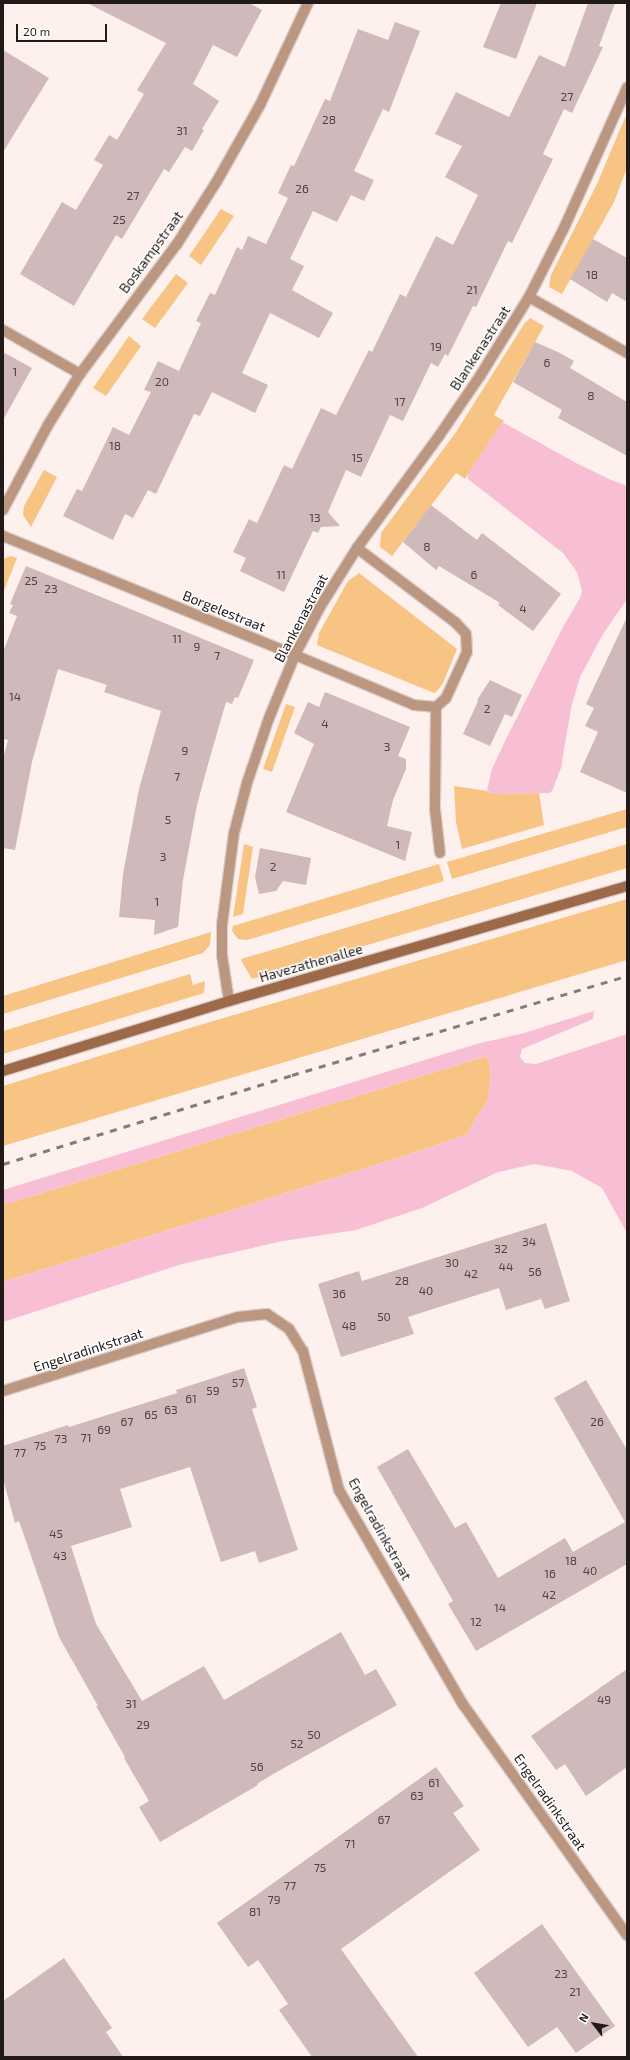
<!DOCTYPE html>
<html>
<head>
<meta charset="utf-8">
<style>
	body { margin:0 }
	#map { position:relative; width:630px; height:2060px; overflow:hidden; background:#fef0ed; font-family:"Exo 2",sans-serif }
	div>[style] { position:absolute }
	.green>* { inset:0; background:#f8c484 }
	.water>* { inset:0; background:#f8bed3 }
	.building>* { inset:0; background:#d0b9ba }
	.roads { filter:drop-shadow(1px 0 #dbcecb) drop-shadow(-1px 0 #dbcecb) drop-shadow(0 1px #dbcecb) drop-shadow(0 -1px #dbcecb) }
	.minor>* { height:10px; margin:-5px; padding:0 5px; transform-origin:5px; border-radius:5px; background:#bb9781 }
	.secondary>* { height:10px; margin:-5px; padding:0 5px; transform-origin:5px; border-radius:5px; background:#9c6949 }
	.rail>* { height:3px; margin-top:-1.5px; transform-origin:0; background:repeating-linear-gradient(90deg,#867b79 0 7px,transparent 0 14px) }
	span { translate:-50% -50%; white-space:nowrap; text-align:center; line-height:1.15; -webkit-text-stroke:3px #fff; paint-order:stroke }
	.number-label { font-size:12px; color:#4e4240 }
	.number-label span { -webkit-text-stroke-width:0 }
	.street-label { font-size:14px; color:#221a18 }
	.frame { position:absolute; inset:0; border:4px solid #221a18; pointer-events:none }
	.north { position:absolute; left:574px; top:2004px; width:40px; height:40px; -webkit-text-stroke:3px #fff; paint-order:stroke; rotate:301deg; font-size:11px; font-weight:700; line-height:16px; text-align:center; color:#221a18 }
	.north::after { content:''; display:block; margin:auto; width:14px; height:18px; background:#221a18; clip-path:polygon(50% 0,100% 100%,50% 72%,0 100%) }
	.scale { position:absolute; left:16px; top:24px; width:91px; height:18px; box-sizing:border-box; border:2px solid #221a18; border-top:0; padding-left:5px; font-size:12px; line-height:14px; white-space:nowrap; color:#221a18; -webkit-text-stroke:3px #fff; paint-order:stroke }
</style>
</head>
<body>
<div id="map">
	<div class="green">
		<i style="clip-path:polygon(627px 113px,627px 168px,614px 202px,562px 294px,549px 287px,551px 275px,597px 184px)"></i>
		<i style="clip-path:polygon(221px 209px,234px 216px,201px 265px,189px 256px)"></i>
		<i style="clip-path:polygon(176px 274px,188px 283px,155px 328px,142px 319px)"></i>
		<i style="clip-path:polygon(530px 318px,544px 326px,494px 415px,504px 421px,465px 479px,456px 473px,392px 556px,380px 547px,381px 533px,456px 432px,524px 324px)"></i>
		<i style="clip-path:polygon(129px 336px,141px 346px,106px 396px,93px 388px)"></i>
		<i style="clip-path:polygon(44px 470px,57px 477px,31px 527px,23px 515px,24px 506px)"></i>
		<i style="clip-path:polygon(11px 556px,17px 558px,3px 593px,3px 559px)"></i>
		<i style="clip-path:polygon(359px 573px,457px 649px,443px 683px,437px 691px,434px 693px,317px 645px,319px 633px,348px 581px)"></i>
		<i style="clip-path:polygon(286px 704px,295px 707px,272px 772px,263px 769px)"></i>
		<i style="clip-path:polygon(454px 786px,487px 791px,492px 794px,539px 793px,544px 825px,462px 849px,456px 822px)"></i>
		<i style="clip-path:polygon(627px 809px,627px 827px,452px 879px,447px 862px)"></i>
		<i style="clip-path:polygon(244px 844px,253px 847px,243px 914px,233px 917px)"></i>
		<i style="clip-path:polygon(627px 844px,627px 868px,252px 979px,242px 962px,241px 959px)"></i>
		<i style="clip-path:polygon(439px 864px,444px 881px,247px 940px,238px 939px,232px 931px,233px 926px)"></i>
		<i style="clip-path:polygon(627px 899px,627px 960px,3px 1146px,3px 1086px,193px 1027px)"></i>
		<i style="clip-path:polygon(211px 932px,210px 945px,203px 953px,3px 1014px,3px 996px)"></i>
		<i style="clip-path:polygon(190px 974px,193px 985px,205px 981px,204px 993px,3px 1054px,3px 1031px)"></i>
		<i style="clip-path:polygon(487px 1056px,491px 1073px,488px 1100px,466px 1135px,407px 1155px,3px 1282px,3px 1205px)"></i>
	</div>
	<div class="water">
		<i style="clip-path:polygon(504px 423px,576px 463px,611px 480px,627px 486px,627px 599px,603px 634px,580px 677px,571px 708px,561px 768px,552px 791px,549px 793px,492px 794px,487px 790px,492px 769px,507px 737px,563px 627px,580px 598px,582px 591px,577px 572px,563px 553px,468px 479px,468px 474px,501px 424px)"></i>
		<i style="clip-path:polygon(594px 1011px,593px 1019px,522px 1049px,520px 1057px,525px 1063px,536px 1064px,627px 1034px,627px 1233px,602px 1188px,572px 1171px,535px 1164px,498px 1172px,422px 1208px,356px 1230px,283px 1241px,182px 1264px,3px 1322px,3px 1282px,407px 1155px,466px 1135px,488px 1100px,491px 1073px,487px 1056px,3px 1205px,3px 1190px,480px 1043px,521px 1034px)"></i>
	</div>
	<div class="building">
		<i style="clip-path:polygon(87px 3px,249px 3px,262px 10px,237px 57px,213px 45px,193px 84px,219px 101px,202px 129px,204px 130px,192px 151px,185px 147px,169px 172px,164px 169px,122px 239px,116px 235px,74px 306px,20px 274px,62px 202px,76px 210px,103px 165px,94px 160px,109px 135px,117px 140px,144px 94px,137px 90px,166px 43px)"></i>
		<i style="clip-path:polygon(501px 3px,537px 3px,516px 59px,483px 47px)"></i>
		<i style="clip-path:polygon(588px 3px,615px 3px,599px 46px,603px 47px,572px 113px,564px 109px,543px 154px,553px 159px,512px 243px,508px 241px,476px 307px,473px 306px,448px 356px,445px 354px,438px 367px,431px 363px,403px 421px,390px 415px,361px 477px,346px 470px,328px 512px,340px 526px,321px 527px,318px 533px,313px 531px,284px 592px,240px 571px,246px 558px,233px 552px,249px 519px,257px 523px,284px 465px,292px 469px,321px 408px,336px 415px,369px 350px,372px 352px,400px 294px,406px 297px,436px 236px,453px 245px,478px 195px,445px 177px,462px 146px,435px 134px,456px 92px,509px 117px,539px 55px,565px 67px)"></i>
		<i style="clip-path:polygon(395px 22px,420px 31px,389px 112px,383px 109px,354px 171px,374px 180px,364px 201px,351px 195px,337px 222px,313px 211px,290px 259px,304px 266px,292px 290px,333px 313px,319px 338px,270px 313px,242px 373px,268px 385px,255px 413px,212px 392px,200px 416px,194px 414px,156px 494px,148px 490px,133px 518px,125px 514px,113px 540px,63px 516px,77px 489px,82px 491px,113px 427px,129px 435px,151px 392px,144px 390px,158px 361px,179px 371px,201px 323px,196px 321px,210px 293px,215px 295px,237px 247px,242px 250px,248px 236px,266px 244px,288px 198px,278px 193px,291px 165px,294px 166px,325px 99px,330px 101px,358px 29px,388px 40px)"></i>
		<i style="clip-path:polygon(3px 50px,49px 78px,3px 152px)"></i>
		<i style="clip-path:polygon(593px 239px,627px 258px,627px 302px,612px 293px,607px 302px,570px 279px)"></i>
		<i style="clip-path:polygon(535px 342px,558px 352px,574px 361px,570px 368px,627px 402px,627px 456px,558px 418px,562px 410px,513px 382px)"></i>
		<i style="clip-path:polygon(3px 352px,32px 368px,3px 420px)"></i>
		<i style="clip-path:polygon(431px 505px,477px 540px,482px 533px,561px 594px,533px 631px,498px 605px,500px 603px,439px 566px,436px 570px,403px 542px)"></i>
		<i style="clip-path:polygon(26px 566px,254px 660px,238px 698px,235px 697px,232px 704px,226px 702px,207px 768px,197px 805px,183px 880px,178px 927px,154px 935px,155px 920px,119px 917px,123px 874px,139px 789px,161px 711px,104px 692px,107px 685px,58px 669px,32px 762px,15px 850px,3px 848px,3px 759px,8px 740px,3px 739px,3px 652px,17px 616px,9px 613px,13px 605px,10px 604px)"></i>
		<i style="clip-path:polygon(627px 617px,627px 793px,580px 772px,598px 732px,585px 726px,594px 708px,586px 704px)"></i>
		<i style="clip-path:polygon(490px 680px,522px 695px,512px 717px,505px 714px,490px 746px,463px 734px,478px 701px,477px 700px)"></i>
		<i style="clip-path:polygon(325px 692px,410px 727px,398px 756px,406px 759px,406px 769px,393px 800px,387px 826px,412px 832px,405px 861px,286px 812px,314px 744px,294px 733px,308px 702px,319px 707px)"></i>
		<i style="clip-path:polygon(260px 848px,311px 858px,306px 885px,283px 881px,276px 891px,259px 894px,255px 877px)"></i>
		<i style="clip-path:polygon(546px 1223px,570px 1301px,545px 1309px,541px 1299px,506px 1310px,499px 1288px,408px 1317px,414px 1334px,341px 1357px,318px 1284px,359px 1271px,362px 1281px)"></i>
		<i style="clip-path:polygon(244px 1368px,257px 1407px,252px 1409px,298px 1550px,259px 1563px,255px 1551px,221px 1562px,190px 1467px,120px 1489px,132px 1527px,71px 1546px,96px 1624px,142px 1701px,204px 1666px,224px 1700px,341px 1632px,365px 1675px,376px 1669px,397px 1705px,275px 1773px,257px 1784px,258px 1785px,160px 1842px,139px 1807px,149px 1801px,124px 1758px,125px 1757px,96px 1706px,98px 1706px,59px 1637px,19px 1521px,15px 1523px,3px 1479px,3px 1446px,68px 1425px,69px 1427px,177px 1393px,176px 1390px)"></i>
		<i style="clip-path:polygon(586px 1380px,627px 1450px,627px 1564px,476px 1651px,448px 1604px,453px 1601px,377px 1467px,408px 1449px,455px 1528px,466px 1522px,498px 1578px,565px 1538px,573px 1552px,625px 1522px,554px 1398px)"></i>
		<i style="clip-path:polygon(627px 1669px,627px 1767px,586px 1796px,565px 1764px,556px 1770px,531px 1736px)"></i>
		<i style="clip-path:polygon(436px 1767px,464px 1806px,453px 1813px,480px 1850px,341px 1949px,418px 2057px,312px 2057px,279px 2010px,288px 2004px,258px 1960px,248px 1967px,217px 1923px)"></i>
		<i style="clip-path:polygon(542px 1924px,615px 2026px,576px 2053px,557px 2027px,528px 2047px,474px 1973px)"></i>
		<i style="clip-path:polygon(64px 1958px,112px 2028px,106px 2032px,123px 2057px,3px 2057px,3px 2001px)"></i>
	</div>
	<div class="roads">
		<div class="minor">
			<i style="left:529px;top:297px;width:77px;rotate:-63.1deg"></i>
			<i style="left:564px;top:228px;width:154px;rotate:-65.8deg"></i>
			<i style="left:3px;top:330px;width:89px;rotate:29.7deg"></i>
			<i style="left:3px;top:510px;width:96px;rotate:-62.1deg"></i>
			<i style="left:48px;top:425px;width:60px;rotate:-57.9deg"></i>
			<i style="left:80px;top:374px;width:162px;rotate:-53.3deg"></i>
			<i style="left:177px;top:244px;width:75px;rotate:-57.6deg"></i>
			<i style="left:217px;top:181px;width:87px;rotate:-60.5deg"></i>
			<i style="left:260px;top:105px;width:113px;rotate:-64.8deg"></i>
			<i style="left:3px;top:536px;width:315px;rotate:22.2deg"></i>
			<i style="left:295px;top:655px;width:129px;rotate:22.8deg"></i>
			<i style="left:414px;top:705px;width:22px;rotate:5deg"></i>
			<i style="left:436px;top:707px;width:102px;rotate:90.6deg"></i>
			<i style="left:435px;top:809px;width:44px;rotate:83.5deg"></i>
			<i style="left:357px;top:548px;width:123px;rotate:37.1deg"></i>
			<i style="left:455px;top:622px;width:16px;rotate:47deg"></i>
			<i style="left:466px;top:634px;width:18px;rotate:87deg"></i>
			<i style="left:467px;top:652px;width:51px;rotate:114.5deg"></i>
			<i style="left:446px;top:698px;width:13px;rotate:138deg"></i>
			<i style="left:229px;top:1001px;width:47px;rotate:-98.7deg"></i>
			<i style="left:222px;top:955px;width:30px;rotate:-90deg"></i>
			<i style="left:222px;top:925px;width:93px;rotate:-82.6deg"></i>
			<i style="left:234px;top:833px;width:52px;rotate:-75.4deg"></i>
			<i style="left:247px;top:783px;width:69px;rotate:-71.3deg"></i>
			<i style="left:269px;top:718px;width:68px;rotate:-67.6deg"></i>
			<i style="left:295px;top:655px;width:54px;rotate:-62.5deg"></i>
			<i style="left:320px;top:607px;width:70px;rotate:-57.9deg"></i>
			<i style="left:357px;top:548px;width:139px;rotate:-53.8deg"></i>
			<i style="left:439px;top:436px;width:73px;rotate:-55.7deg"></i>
			<i style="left:480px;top:376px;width:93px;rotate:-58.2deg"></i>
			<i style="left:529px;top:297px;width:113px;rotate:29.7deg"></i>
			<i style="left:3px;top:1391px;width:246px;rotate:-17.5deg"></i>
			<i style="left:238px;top:1317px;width:29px;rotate:-6deg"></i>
			<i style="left:267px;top:1314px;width:27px;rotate:34deg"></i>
			<i style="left:289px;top:1329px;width:26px;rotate:58deg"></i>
			<i style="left:303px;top:1351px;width:144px;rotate:75.5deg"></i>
			<i style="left:339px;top:1490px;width:246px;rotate:60deg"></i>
			<i style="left:462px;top:1703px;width:285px;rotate:54.6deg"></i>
		</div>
		<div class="secondary">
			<i style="left:3px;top:1071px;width:237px;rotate:-17.2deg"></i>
			<i style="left:229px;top:1001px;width:414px;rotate:-16.1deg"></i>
		</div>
	</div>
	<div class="rail">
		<i style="left:3px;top:1164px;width:302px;rotate:-17.1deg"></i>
		<i style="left:292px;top:1075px;width:349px;rotate:-16.5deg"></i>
	</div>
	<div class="number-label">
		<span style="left:567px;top:97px">27</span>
		<span style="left:329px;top:120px">28</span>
		<span style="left:182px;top:131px">31</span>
		<span style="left:302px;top:189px">26</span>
		<span style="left:133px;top:196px">27</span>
		<span style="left:119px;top:220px">25</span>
		<span style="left:592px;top:275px">18</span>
		<span style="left:472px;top:290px">21</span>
		<span style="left:436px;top:347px">19</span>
		<span style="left:547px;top:363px">6</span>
		<span style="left:15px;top:372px">1</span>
		<span style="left:162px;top:382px">20</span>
		<span style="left:591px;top:396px">8</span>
		<span style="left:400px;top:402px">17</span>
		<span style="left:115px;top:446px">18</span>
		<span style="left:357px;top:458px">15</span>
		<span style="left:315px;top:518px">13</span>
		<span style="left:427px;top:547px">8</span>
		<span style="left:281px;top:575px">11</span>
		<span style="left:474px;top:575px">6</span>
		<span style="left:31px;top:581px">25</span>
		<span style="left:51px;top:589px">23</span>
		<span style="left:523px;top:609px">4</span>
		<span style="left:177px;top:639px">11</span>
		<span style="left:197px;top:647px">9</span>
		<span style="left:217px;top:656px">7</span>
		<span style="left:15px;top:697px">14</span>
		<span style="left:487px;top:709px">2</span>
		<span style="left:325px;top:724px">4</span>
		<span style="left:387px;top:747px">3</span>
		<span style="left:185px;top:751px">9</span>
		<span style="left:177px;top:777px">7</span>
		<span style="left:168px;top:820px">5</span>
		<span style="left:398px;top:845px">1</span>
		<span style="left:163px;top:857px">3</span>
		<span style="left:273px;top:867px">2</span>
		<span style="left:157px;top:902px">1</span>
		<span style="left:529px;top:1242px">34</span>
		<span style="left:501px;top:1249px">32</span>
		<span style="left:452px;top:1263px">30</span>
		<span style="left:506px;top:1267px">44</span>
		<span style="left:535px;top:1272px">56</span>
		<span style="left:471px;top:1274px">42</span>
		<span style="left:402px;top:1281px">28</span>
		<span style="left:426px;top:1291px">40</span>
		<span style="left:339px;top:1294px">36</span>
		<span style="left:384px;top:1317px">50</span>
		<span style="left:349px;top:1326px">48</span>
		<span style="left:238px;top:1383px">57</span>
		<span style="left:213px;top:1391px">59</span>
		<span style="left:191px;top:1399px">61</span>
		<span style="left:171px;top:1410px">63</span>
		<span style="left:151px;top:1415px">65</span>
		<span style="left:127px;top:1422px">67</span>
		<span style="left:597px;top:1422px">26</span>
		<span style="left:104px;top:1430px">69</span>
		<span style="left:86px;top:1438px">71</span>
		<span style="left:61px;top:1439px">73</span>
		<span style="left:40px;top:1446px">75</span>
		<span style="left:20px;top:1453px">77</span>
		<span style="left:56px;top:1534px">45</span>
		<span style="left:60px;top:1556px">43</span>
		<span style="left:571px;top:1561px">18</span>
		<span style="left:590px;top:1571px">40</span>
		<span style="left:550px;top:1574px">16</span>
		<span style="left:549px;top:1595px">42</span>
		<span style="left:500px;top:1608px">14</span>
		<span style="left:476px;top:1622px">12</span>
		<span style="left:604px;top:1700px">49</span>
		<span style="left:131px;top:1704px">31</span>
		<span style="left:143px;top:1725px">29</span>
		<span style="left:314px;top:1735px">50</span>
		<span style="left:297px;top:1744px">52</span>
		<span style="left:257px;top:1767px">56</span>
		<span style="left:434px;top:1783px">61</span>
		<span style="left:417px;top:1796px">63</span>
		<span style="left:384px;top:1820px">67</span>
		<span style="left:350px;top:1844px">71</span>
		<span style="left:320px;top:1868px">75</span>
		<span style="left:290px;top:1886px">77</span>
		<span style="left:274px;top:1900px">79</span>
		<span style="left:255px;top:1912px">81</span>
		<span style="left:561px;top:1974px">23</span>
		<span style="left:575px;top:1992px">21</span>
	</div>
	<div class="street-label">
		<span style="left:151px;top:252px;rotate:-54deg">Boskampstraat</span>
		<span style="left:480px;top:348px;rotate:-57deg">Blankenastraat</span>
		<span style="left:224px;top:611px;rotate:22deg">Borgelestraat</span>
		<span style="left:301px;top:618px;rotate:-62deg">Blankenastraat</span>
		<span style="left:311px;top:963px;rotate:-16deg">Havezathenallee</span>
		<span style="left:88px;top:1350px;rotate:-18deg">Engelradinkstraat</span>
		<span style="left:380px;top:1529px;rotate:61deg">Engelradinkstraat</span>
		<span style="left:550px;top:1802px;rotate:55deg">Engelradinkstraat</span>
	</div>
	<div class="frame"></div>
	<div class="north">N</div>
	<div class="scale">20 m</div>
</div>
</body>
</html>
